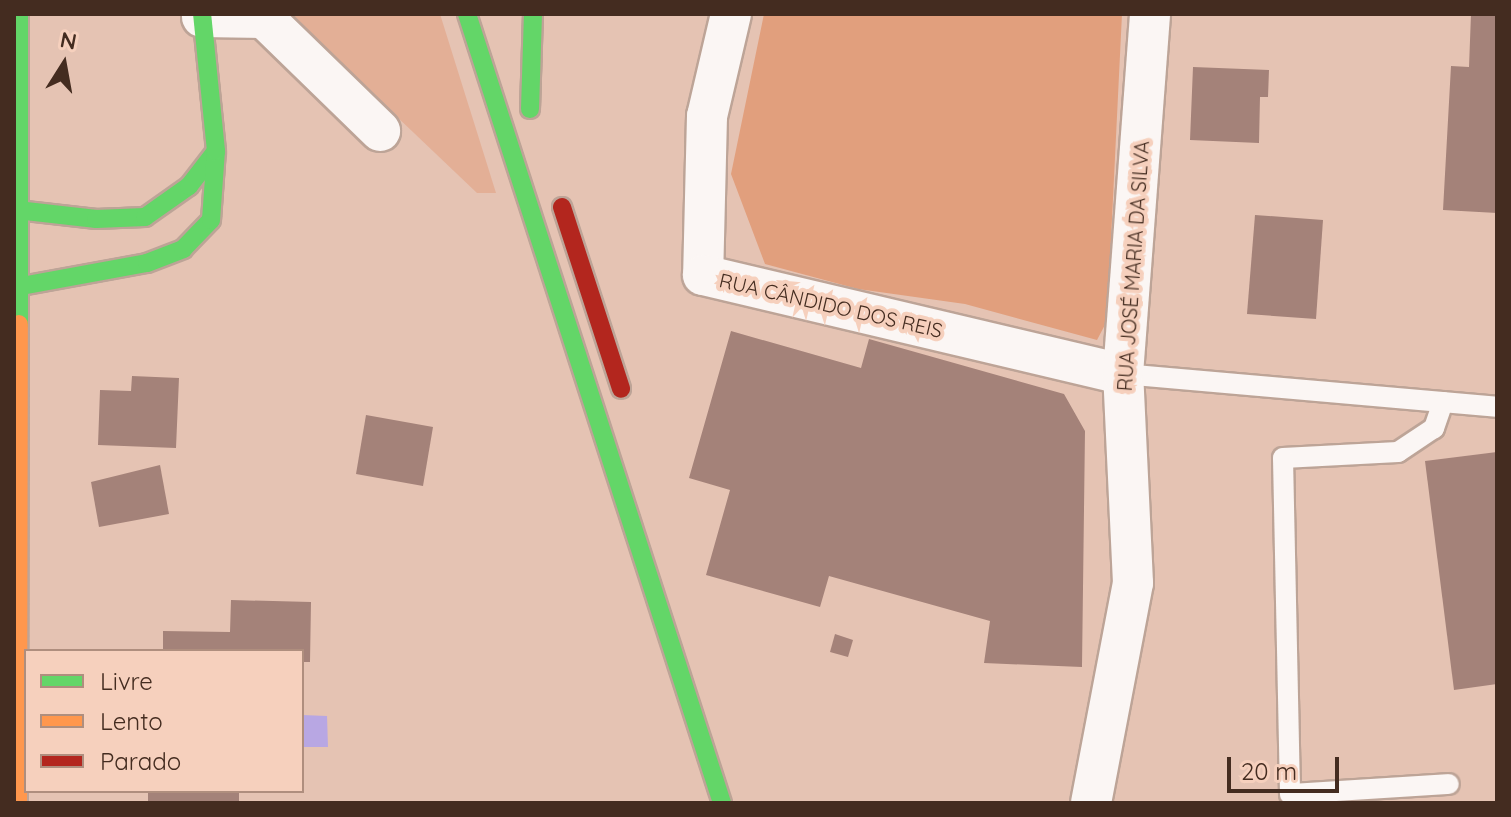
<!DOCTYPE html>
<html>
<head>
<meta charset="utf-8">
<style>
	body { margin:0 }
	#map { position:relative; width:1511px; height:817px; overflow:hidden; background:#e5c3b3; font-family:Quicksand,sans-serif }
	div>[style] { position:absolute }
	.green>* { inset:0; background:#e3af96 }
	.forest>* { inset:0; background:#e19f7d }
	.water>* { inset:0; background:#b8a7e3 }
	.building>* { inset:0; background:#a48279 }
	.roads { filter:drop-shadow(2px 0 #bda497) drop-shadow(-2px 0 #bda497) drop-shadow(0 2px #bda497) drop-shadow(0 -2px #bda497) }
	.lane>* { height:20px; margin:-10px; padding:0 10px; transform-origin:10px; border-radius:10px; background:#fbf6f4 }
	.street>* { height:40px; margin:-20px; padding:0 20px; transform-origin:20px; border-radius:20px; background:#fbf6f4 }
	.fast>* { height:18px; margin:-9px; padding:0 9px; transform-origin:9px; border-radius:9px; background:#63d668 }
	.slow>* { height:18px; margin:-9px; padding:0 9px; transform-origin:9px; border-radius:9px; background:#ff974d }
	.jam>* { height:18px; margin:-9px; padding:0 9px; transform-origin:9px; border-radius:9px; background:#b3261e }
	span { translate:-50% -50%; white-space:nowrap; text-align:center; line-height:1.15; -webkit-text-stroke:8px #f6d0bd; paint-order:stroke }
	.street-label { font-size:20px; color:#442c20 }
	.frame { position:absolute; inset:0; border:16px solid #442c20; pointer-events:none }
	.legend { position:absolute; left:24px; top:649px; width:280px; height:144px; box-sizing:border-box; background:#f6d0bd; border:2px solid #af8e7e; margin:0; padding:10px 14px; list-style:none; font-size:24px; color:#442c20 }
	.legend li { display:flex; align-items:center; gap:16px; height:40px }
	.legend b { width:40px; border:2px solid #af8e7e }
	.north { position:absolute; left:24px; top:24px; width:80px; height:80px; -webkit-text-stroke:6px #f6d0bd; paint-order:stroke; rotate:11deg; font-size:22px; font-weight:700; line-height:32px; text-align:center; color:#442c20 }
	.north::after { content:''; display:block; margin:auto; width:28px; height:36px; background:#442c20; clip-path:polygon(50% 0,100% 100%,50% 72%,0 100%) }
	.scale { position:absolute; left:1227px; top:757px; width:112px; height:36px; box-sizing:border-box; border:4px solid #442c20; border-top:0; padding-left:10px; font-size:24px; line-height:28px; white-space:nowrap; color:#442c20; -webkit-text-stroke:6px #f6d0bd; paint-order:stroke }
</style>
</head>
<body>
<div id="map">
	<div class="green">
		<i style="clip-path:polygon(289px 14px,440px 14px,496px 193px,477px 193px)"></i>
	</div>
	<div class="forest">
		<i style="clip-path:polygon(764px 14px,1122px 14px,1107px 321px,1097px 340px,965px 304px,858px 289px,765px 264px,731px 174px)"></i>
	</div>
	<div class="water">
		<i style="clip-path:polygon(302px 715px,327px 716px,328px 747px,302px 747px)"></i>
	</div>
	<div class="building">
		<i style="clip-path:polygon(1471px 14px,1497px 14px,1497px 213px,1443px 210px,1451px 66px,1469px 67px)"></i>
		<i style="clip-path:polygon(1193px 67px,1269px 70px,1268px 97px,1260px 97px,1259px 143px,1190px 140px)"></i>
		<i style="clip-path:polygon(1255px 215px,1323px 220px,1316px 319px,1247px 314px)"></i>
		<i style="clip-path:polygon(731px 331px,861px 368px,869px 339px,1064px 394px,1085px 431px,1082px 667px,984px 663px,990px 621px,829px 576px,820px 607px,706px 575px,730px 490px,689px 478px)"></i>
		<i style="clip-path:polygon(132px 376px,179px 378px,176px 448px,98px 445px,100px 390px,131px 391px)"></i>
		<i style="clip-path:polygon(366px 415px,433px 427px,423px 486px,356px 474px)"></i>
		<i style="clip-path:polygon(1497px 452px,1497px 684px,1454px 690px,1425px 461px)"></i>
		<i style="clip-path:polygon(160px 465px,169px 514px,99px 527px,91px 482px)"></i>
		<i style="clip-path:polygon(231px 600px,311px 602px,310px 662px,302px 662px,302px 651px,163px 651px,163px 631px,230px 632px)"></i>
		<i style="clip-path:polygon(835px 634px,853px 640px,848px 657px,830px 652px)"></i>
		<i style="clip-path:polygon(148px 791px,239px 791px,239px 803px,148px 803px)"></i>
	</div>
	<div class="roads">
		<div class="lane">
			<i style="left:1123px;top:374px;width:375px;rotate:5deg"></i>
			<i style="left:1443px;top:402px;width:28px;rotate:109deg"></i>
			<i style="left:1434px;top:428px;width:43px;rotate:146.3deg"></i>
			<i style="left:1398px;top:452px;width:115px;rotate:177deg"></i>
			<i style="left:1283px;top:458px;width:336px;rotate:88.8deg"></i>
			<i style="left:1290px;top:794px;width:159px;rotate:-3.6deg"></i>
		</div>
		<div class="street">
			<i style="left:731px;top:14px;width:105px;rotate:103.2deg"></i>
			<i style="left:707px;top:116px;width:159px;rotate:91.4deg"></i>
			<i style="left:703px;top:275px;width:432px;rotate:13.3deg"></i>
			<i style="left:202px;top:17px;width:62px;rotate:0.9deg"></i>
			<i style="left:264px;top:18px;width:162px;rotate:44.2deg"></i>
			<i style="left:1091px;top:803px;width:224px;rotate:-79.2deg"></i>
			<i style="left:1133px;top:583px;width:209px;rotate:-92.7deg"></i>
			<i style="left:1123px;top:374px;width:361px;rotate:-85.7deg"></i>
		</div>
		<div class="fast">
			<i style="left:467px;top:14px;width:829px;rotate:72.09deg"></i>
			<i style="left:530px;top:109px;width:95px;rotate:-88.2deg"></i>
			<i style="left:17px;top:210px;width:80px;rotate:6.5deg"></i>
			<i style="left:96px;top:219px;width:49px;rotate:-2.3deg"></i>
			<i style="left:145px;top:217px;width:54px;rotate:-35.2deg"></i>
			<i style="left:189px;top:186px;width:44px;rotate:-52.4deg"></i>
			<i style="left:16px;top:287px;width:133px;rotate:-10.4deg"></i>
			<i style="left:147px;top:263px;width:39px;rotate:-21deg"></i>
			<i style="left:183px;top:249px;width:40px;rotate:-46deg"></i>
			<i style="left:211px;top:220px;width:69px;rotate:-85.9deg"></i>
			<i style="left:216px;top:151px;width:138px;rotate:-95.8deg"></i>
			<i style="left:19px;top:324px;width:310px;rotate:-90deg"></i>
		</div>
		<div class="slow">
			<i style="left:18px;top:803px;width:479px;rotate:-89.9deg"></i>
		</div>
		<div class="jam">
			<i style="left:562px;top:207px;width:191px;rotate:72deg"></i>
		</div>
	</div>
	<div class="street-label">
		<span style="left:1133px;top:266px;rotate:-86deg">RUA JOSÉ MARIA DA SILVA</span>
		<span style="left:831px;top:305px;rotate:13deg">RUA CÂNDIDO DOS REIS</span>
	</div>
	<div class="frame"></div>
	<ul class="legend">
	<li><b style="height:10px;background:#63d668"></b>Livre</li>
	<li><b style="height:10px;background:#ff974d"></b>Lento</li>
	<li><b style="height:10px;background:#b3261e"></b>Parado</li>
	</ul>
	<div class="north">N</div>
	<div class="scale">20 m</div>
</div>
</body>
</html>
